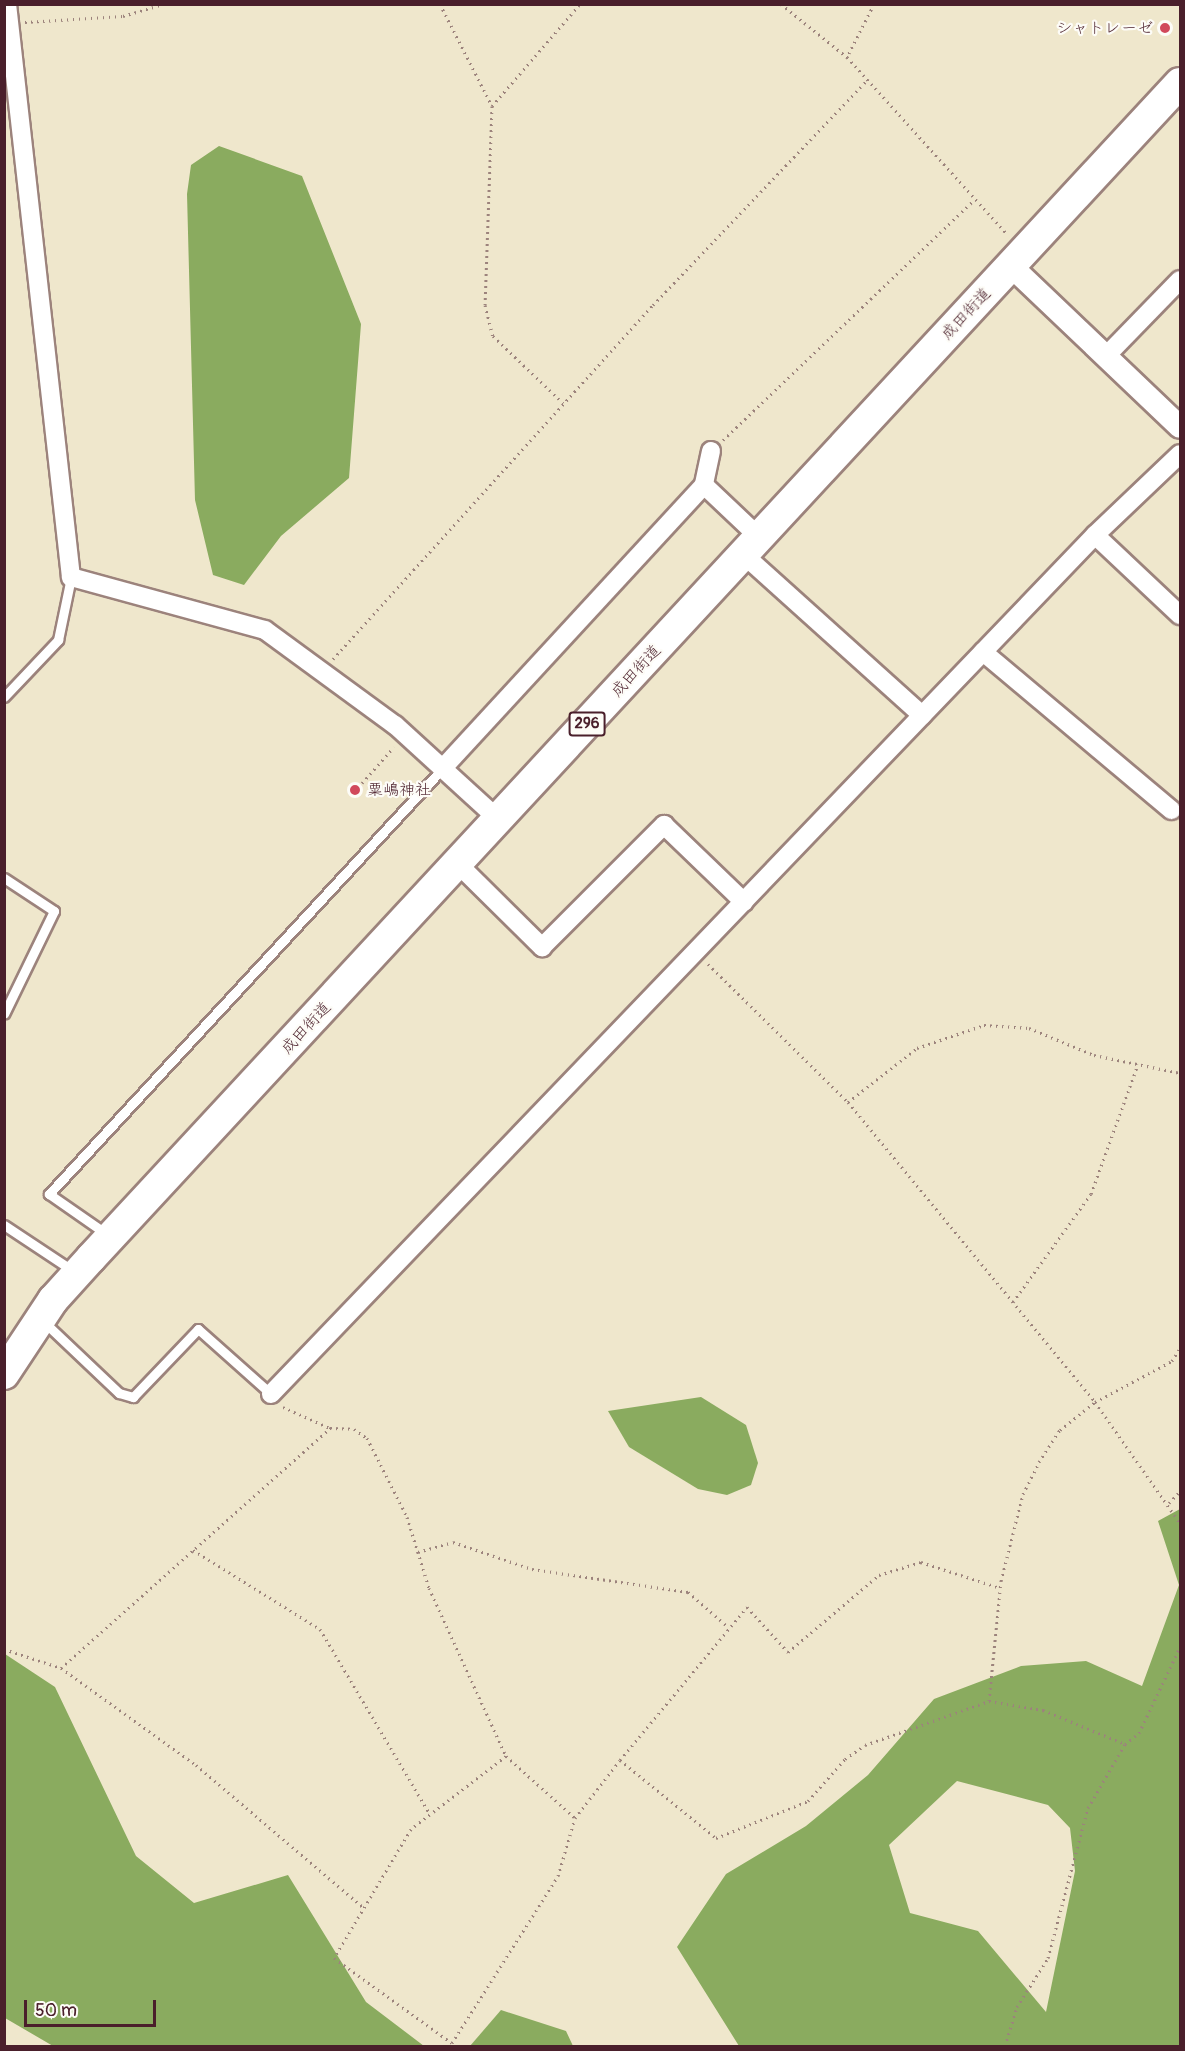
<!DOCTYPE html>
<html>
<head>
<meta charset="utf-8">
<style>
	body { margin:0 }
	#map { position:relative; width:1185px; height:2051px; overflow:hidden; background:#efe7cc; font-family:Pangolin,"Klee One",sans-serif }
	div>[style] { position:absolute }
	.forest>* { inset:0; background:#8aab5f }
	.path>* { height:3px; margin-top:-1.5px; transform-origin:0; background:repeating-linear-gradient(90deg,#9c837c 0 1.5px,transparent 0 6px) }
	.roads { filter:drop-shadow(2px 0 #9c837c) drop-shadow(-2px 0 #9c837c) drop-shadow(0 2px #9c837c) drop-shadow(0 -2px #9c837c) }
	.service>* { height:9px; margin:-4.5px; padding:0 4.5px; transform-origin:4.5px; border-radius:4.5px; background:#fff }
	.minor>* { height:18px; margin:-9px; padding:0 9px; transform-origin:9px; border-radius:9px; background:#fff }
	.tertiary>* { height:22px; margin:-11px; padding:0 11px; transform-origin:11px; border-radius:11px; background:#fff }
	.trunk>* { height:30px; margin:-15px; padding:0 15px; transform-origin:15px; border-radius:15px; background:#fff }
	.dots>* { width:16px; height:16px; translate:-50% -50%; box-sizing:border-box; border:3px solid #fdfcf7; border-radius:50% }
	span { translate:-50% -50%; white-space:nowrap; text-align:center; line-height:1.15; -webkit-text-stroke:4.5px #fdfcf7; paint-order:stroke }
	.shield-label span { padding:2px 4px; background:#fdfcf7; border:2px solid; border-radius:4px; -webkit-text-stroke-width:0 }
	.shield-label { font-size:15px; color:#4a1f2b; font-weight:700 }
	.poi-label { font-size:16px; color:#4a1f2b }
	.right { translate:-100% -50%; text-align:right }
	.left { translate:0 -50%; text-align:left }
	.street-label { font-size:16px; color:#4a1f2b }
	.frame { position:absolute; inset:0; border:6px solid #4a1f2b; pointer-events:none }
	.scale { position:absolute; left:24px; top:2000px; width:132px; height:27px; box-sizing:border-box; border:3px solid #4a1f2b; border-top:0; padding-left:8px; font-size:18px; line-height:21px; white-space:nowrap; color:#4a1f2b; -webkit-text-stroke:4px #fdfcf7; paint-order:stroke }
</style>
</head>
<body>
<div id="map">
	<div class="forest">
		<i style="clip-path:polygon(219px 146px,302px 176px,361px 324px,349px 478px,281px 536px,244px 585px,213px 575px,195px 500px,187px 194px,191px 165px)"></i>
		<i style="clip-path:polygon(701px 1397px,746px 1425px,758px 1463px,751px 1485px,727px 1495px,698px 1489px,629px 1447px,608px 1411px)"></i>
		<i style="clip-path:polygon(evenodd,1180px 1509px,1180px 2046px,739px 2046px,677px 1947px,726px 1874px,806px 1826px,868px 1775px,934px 1699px,1021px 1666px,1086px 1661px,1142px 1686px,1179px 1585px,1158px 1521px,1180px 1509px,957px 1781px,1048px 1805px,1070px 1828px,1075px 1871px,1046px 2012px,978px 1931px,910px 1913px,889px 1845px,957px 1781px)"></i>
		<i style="clip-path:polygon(5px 1654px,55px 1687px,136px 1856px,194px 1903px,288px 1875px,366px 2002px,424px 2046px,53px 2046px,5px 2018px)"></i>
		<i style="clip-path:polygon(501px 2010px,566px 2031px,573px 2046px,470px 2046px)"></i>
	</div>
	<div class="path">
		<i style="left:440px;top:4px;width:114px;rotate:63deg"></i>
		<i style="left:492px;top:106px;width:135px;rotate:-49.2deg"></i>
		<i style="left:781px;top:4px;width:85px;rotate:38.8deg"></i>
		<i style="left:874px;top:4px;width:59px;rotate:117deg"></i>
		<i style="left:847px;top:57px;width:239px;rotate:47.9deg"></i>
		<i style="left:25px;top:22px;width:98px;rotate:-3.5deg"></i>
		<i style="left:123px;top:16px;width:43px;rotate:-16.3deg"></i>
		<i style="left:492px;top:106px;width:199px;rotate:92deg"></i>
		<i style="left:485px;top:305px;width:32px;rotate:76deg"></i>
		<i style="left:493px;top:336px;width:97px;rotate:43.7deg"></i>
		<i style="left:723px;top:440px;width:346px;rotate:-43.7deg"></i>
		<i style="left:333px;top:659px;width:477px;rotate:-47.9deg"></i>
		<i style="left:653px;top:305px;width:311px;rotate:-46.4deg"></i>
		<i style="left:362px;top:783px;width:48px;rotate:-48.4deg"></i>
		<i style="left:708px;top:964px;width:197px;rotate:44.6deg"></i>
		<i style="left:848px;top:1102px;width:389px;rotate:50.5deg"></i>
		<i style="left:1095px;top:1402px;width:148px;rotate:54.9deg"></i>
		<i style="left:848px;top:1102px;width:88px;rotate:-38deg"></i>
		<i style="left:917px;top:1048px;width:71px;rotate:-18.9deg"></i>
		<i style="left:984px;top:1025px;width:45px;rotate:3.8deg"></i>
		<i style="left:1029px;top:1028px;width:70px;rotate:22.6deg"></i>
		<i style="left:1094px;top:1055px;width:88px;rotate:11.8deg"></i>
		<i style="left:1013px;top:1302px;width:133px;rotate:-54.2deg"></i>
		<i style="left:1091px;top:1194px;width:138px;rotate:-70.1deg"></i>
		<i style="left:283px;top:1407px;width:51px;rotate:24.1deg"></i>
		<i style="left:330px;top:1428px;width:24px;rotate:2deg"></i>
		<i style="left:354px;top:1429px;width:16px;rotate:35deg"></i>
		<i style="left:367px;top:1438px;width:89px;rotate:63.1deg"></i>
		<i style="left:407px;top:1517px;width:74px;rotate:72.8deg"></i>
		<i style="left:429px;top:1588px;width:185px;rotate:65.4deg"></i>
		<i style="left:506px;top:1756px;width:93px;rotate:41.9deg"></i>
		<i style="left:575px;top:1818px;width:73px;rotate:-52.2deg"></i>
		<i style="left:620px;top:1760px;width:124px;rotate:39.1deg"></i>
		<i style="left:716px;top:1838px;width:99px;rotate:-21.9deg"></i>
		<i style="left:808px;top:1801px;width:56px;rotate:-48.6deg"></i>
		<i style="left:845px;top:1759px;width:24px;rotate:-35deg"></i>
		<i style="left:865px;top:1745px;width:132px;rotate:-19.5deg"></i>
		<i style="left:989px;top:1701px;width:55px;rotate:9.5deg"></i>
		<i style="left:1043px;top:1710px;width:89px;rotate:22.5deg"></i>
		<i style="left:1125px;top:1744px;width:18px;rotate:-38deg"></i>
		<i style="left:1139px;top:1733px;width:95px;rotate:-64.5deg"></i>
		<i style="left:1169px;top:1503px;width:16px;rotate:-47deg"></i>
		<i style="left:193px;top:1550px;width:150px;rotate:31.9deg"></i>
		<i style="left:320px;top:1629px;width:215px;rotate:59.3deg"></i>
		<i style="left:418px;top:1552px;width:36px;rotate:-16deg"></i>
		<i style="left:453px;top:1542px;width:83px;rotate:18.9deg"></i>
		<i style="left:532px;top:1569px;width:158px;rotate:8.4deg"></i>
		<i style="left:688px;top:1592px;width:50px;rotate:41deg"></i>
		<i style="left:4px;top:1649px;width:60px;rotate:18.4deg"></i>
		<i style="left:61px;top:1668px;width:361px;rotate:-41.7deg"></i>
		<i style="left:61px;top:1668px;width:166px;rotate:35.7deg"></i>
		<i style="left:196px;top:1765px;width:221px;rotate:40.4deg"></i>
		<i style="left:989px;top:1701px;width:121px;rotate:-84.3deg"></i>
		<i style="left:1001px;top:1581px;width:90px;rotate:-75.8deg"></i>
		<i style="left:1023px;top:1494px;width:36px;rotate:-63deg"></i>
		<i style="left:1039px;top:1462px;width:38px;rotate:-57deg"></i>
		<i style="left:1060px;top:1430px;width:45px;rotate:-38.7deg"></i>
		<i style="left:1095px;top:1402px;width:87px;rotate:-28deg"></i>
		<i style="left:1172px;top:1361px;width:15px;rotate:-58deg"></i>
		<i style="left:506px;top:1756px;width:120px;rotate:142.5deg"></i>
		<i style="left:411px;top:1829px;width:150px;rotate:120.8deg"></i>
		<i style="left:334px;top:1958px;width:145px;rotate:35.8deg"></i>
		<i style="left:452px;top:2043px;width:198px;rotate:-57.6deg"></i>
		<i style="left:558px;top:1876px;width:60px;rotate:-73.7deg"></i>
		<i style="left:620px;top:1760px;width:199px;rotate:-50.3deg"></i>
		<i style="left:747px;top:1607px;width:61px;rotate:47.7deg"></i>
		<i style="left:788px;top:1652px;width:119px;rotate:-40.2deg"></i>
		<i style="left:879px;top:1575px;width:44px;rotate:-17.2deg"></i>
		<i style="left:921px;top:1562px;width:83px;rotate:18.2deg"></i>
		<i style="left:1005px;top:2046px;width:41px;rotate:-72.9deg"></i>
		<i style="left:1017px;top:2007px;width:58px;rotate:-57.7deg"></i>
		<i style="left:1048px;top:1958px;width:155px;rotate:-75.1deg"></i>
		<i style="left:1088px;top:1808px;width:74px;rotate:-60deg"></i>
	</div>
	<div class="roads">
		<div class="service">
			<i style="left:4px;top:697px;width:79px;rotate:-46.5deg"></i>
			<i style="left:58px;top:640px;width:64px;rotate:-78.3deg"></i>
			<i style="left:4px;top:878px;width:60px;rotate:33.4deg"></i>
			<i style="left:54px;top:911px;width:114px;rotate:115.9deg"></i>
			<i style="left:4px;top:1225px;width:85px;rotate:33.5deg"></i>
			<i style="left:108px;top:1235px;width:72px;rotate:-145.2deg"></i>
			<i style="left:49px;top:1194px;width:579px;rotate:-47.24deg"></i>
			<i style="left:43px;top:1321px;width:105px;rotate:43.5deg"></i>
			<i style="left:119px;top:1393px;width:15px;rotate:16deg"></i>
			<i style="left:133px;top:1397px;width:94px;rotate:-46.3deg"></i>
			<i style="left:198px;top:1329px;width:98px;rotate:41.7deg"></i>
		</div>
		<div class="minor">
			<i style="left:7px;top:4px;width:577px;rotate:83.63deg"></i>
			<i style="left:71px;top:577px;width:201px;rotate:15.3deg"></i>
			<i style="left:265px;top:630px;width:161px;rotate:36.2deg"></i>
			<i style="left:395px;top:725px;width:141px;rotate:42.4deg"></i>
			<i style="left:1106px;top:356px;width:106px;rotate:-45.8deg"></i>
			<i style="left:711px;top:451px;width:35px;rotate:102deg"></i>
			<i style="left:704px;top:485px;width:76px;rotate:43.4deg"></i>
			<i style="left:1095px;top:535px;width:117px;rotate:43.3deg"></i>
			<i style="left:743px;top:554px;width:241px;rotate:42deg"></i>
			<i style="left:983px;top:652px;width:246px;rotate:40deg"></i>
			<i style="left:442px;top:769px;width:386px;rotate:-47.3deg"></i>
			<i style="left:457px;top:863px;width:120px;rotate:44.7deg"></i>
			<i style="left:542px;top:947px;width:173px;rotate:-45deg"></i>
			<i style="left:664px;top:825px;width:111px;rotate:43.9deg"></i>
			<i style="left:271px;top:1394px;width:1190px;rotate:-46.19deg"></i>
			<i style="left:1095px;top:535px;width:117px;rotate:-43.6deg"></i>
		</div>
		<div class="tertiary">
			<i style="left:1011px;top:266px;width:233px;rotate:43.6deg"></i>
		</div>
		<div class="trunk">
			<i style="left:4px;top:1374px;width:89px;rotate:-56.5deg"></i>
			<i style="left:53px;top:1300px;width:57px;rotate:-47.9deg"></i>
			<i style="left:91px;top:1258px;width:1602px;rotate:-47.18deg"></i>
		</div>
	</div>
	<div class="dots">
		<i style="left:1165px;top:28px;background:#d1495b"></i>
		<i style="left:355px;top:790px;background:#d1495b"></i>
	</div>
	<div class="shield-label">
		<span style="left:587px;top:724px">296</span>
	</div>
	<div class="poi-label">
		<span class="right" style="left:1153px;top:28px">シャトレーゼ</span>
		<span class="left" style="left:367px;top:790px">粟嶋神社</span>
	</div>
	<div class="street-label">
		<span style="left:966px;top:314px;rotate:-47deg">成田街道</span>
		<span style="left:636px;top:671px;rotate:-47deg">成田街道</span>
		<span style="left:306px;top:1028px;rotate:-47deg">成田街道</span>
	</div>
	<div class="frame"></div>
	<div class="scale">50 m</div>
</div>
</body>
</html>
